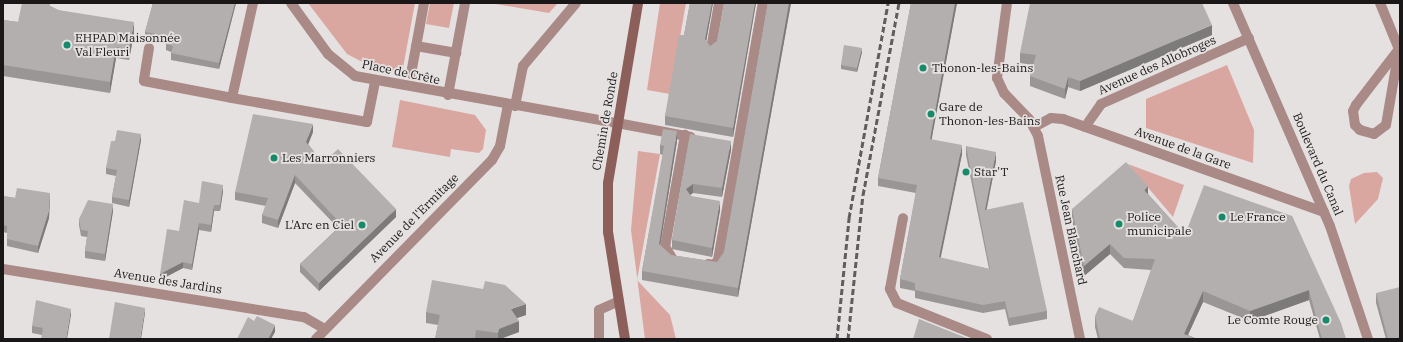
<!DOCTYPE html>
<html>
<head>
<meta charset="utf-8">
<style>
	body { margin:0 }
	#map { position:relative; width:1403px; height:342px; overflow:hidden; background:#e6e1e1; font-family:"IBM Plex Serif",serif }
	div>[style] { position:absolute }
	.green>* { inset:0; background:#daa6a0 }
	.service>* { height:10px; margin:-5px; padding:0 5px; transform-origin:5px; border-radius:5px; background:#aa8a86 }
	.pedestrian>* { height:10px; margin:-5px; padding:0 5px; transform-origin:5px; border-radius:5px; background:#aa8a86 }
	.minor>* { height:10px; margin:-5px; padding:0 5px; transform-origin:5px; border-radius:5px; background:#aa8a86 }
	.tertiary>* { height:10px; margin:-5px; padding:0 5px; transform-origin:5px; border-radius:5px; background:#aa8a86 }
	.secondary>* { height:10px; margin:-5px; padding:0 5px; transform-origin:5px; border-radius:5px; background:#8c5f5b }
	.rail>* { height:3px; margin-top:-1.5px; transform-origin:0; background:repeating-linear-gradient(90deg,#605d5d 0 6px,transparent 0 9px) }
	.wall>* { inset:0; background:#9a9696 }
	.shaded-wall>* { inset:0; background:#7d7a7a }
	.building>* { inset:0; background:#b3afae }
	.dots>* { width:11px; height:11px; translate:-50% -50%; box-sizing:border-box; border:2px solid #e6e1e1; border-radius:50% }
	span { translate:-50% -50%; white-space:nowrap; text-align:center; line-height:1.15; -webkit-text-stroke:3.5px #e6e1e1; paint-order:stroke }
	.poi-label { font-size:12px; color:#191717 }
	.left { translate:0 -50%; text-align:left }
	.right { translate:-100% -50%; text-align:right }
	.street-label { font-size:12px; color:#191717 }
	.frame { position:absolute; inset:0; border:4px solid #191717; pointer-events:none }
</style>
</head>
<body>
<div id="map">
	<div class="green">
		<i style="clip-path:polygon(308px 3px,415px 3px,402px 73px,372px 67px,347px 54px)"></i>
		<i style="clip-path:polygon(430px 3px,454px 3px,449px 28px,426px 24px)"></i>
		<i style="clip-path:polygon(490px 3px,558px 3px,549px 13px)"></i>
		<i style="clip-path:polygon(660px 3px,686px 3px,670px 94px,647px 90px)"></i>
		<i style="clip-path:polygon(1227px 65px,1254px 130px,1253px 163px,1146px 128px,1146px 99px)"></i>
		<i style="clip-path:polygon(400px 100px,475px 115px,486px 130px,483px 149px,479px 153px,451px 149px,450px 157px,392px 147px)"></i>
		<i style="clip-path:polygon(638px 151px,660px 154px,637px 280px,670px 315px,676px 339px,645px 339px,631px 230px)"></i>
		<i style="clip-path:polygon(1128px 164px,1184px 185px,1173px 217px)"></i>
		<i style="clip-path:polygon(1377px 172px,1383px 178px,1378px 199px,1355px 224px,1349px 186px,1351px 179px,1364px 173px)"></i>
	</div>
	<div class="service">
		<i style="left:253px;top:3px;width:97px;rotate:102.5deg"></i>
		<i style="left:232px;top:98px;width:137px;rotate:10.1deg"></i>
		<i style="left:367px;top:122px;width:41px;rotate:-78.7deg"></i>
		<i style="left:149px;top:48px;width:33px;rotate:99deg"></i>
		<i style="left:144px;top:81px;width:90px;rotate:10.9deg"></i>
		<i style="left:711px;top:49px;width:47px;rotate:-80.1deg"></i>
		<i style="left:617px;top:123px;width:75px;rotate:10.7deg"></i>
		<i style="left:672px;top:258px;width:13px;rotate:-122deg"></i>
		<i style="left:665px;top:247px;width:114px;rotate:-79.9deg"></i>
		<i style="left:708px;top:264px;width:6px;rotate:9deg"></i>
		<i style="left:714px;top:265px;width:6px;rotate:-51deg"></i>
		<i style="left:718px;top:260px;width:261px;rotate:-80.1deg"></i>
		<i style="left:897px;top:303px;width:16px;rotate:-117deg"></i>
		<i style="left:890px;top:289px;width:72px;rotate:-79.6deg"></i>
	</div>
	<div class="pedestrian">
		<i style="left:1380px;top:3px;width:50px;rotate:67.6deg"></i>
		<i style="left:416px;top:46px;width:41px;rotate:9.9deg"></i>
		<i style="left:411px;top:74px;width:72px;rotate:-79.6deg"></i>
		<i style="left:448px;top:95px;width:94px;rotate:-79.5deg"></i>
		<i style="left:1034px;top:127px;width:19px;rotate:-28deg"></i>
		<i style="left:1051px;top:118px;width:12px;rotate:5deg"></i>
		<i style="left:1063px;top:119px;width:277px;rotate:19.6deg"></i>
		<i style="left:1085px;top:127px;width:28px;rotate:-55deg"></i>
		<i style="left:1101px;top:104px;width:162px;rotate:-24deg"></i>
	</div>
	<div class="minor">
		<i style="left:291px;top:3px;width:63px;rotate:54deg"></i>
		<i style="left:328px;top:54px;width:35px;rotate:39deg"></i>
		<i style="left:355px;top:76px;width:266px;rotate:10.2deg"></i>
		<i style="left:1007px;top:3px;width:76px;rotate:97.6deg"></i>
		<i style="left:997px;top:78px;width:17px;rotate:65deg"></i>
		<i style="left:1004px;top:93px;width:36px;rotate:46deg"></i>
		<i style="left:1029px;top:119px;width:19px;rotate:62deg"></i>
		<i style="left:1038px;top:136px;width:207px;rotate:78.3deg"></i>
		<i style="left:1399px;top:49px;width:77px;rotate:99.7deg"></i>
		<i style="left:1386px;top:125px;width:15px;rotate:143deg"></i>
		<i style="left:1374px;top:134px;width:15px;rotate:-164deg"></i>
		<i style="left:1360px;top:130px;width:7px;rotate:-135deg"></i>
		<i style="left:1355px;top:125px;width:14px;rotate:-98deg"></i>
		<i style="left:1353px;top:111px;width:7px;rotate:-63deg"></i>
		<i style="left:1356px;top:105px;width:71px;rotate:-52.5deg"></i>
		<i style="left:1399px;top:49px;width:1px;rotate:-45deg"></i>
		<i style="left:515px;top:106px;width:41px;rotate:-78.7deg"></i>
		<i style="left:523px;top:66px;width:82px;rotate:-49.9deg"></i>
		<i style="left:3px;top:269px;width:305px;rotate:9.1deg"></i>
		<i style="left:304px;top:317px;width:24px;rotate:30deg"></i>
		<i style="left:897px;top:303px;width:97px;rotate:21.8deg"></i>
		<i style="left:316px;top:339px;width:251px;rotate:-45.5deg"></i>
		<i style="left:492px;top:160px;width:16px;rotate:-60deg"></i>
		<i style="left:500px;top:146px;width:42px;rotate:-79deg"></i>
		<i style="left:599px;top:339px;width:29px;rotate:-90deg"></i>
		<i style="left:599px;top:310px;width:22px;rotate:-24deg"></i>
	</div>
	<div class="tertiary">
		<i style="left:1233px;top:3px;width:243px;rotate:66.5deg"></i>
		<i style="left:1330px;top:226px;width:119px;rotate:71.4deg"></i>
	</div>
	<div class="secondary">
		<i style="left:625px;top:339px;width:108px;rotate:-99deg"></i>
		<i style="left:608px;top:232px;width:49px;rotate:-90deg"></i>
		<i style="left:608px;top:183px;width:182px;rotate:-80.5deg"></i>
	</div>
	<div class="rail">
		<i style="left:837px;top:339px;width:122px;rotate:-84.3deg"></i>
		<i style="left:849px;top:218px;width:219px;rotate:-79.7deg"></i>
		<i style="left:848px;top:339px;width:145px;rotate:-84.1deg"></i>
		<i style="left:863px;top:195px;width:195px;rotate:-79.4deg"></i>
	</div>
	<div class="wall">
		<i style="clip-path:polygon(153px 3px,236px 3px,219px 69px,171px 60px,171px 52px,166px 50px,166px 42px,145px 38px,145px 32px)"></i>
		<i style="clip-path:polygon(690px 3px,713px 3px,706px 41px,710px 46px,717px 41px,756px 3px,733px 137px,665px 125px,665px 116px,684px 35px)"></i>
		<i style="clip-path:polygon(768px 3px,791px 3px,738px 297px,642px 280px,642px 271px,663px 155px,660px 154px,660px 145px,677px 141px,660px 245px,671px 255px,717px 262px,724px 252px)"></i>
		<i style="clip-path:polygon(911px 3px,957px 3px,931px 140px,962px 154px,940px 258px,989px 269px,966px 155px,966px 146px,996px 161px,986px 209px,1047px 311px,1047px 319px,1009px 326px,1005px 309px,983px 313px,915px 298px,915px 291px,900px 288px,900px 279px,916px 193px,878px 186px,878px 178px)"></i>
		<i style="clip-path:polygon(50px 6px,58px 10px,134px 33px,129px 60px,116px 58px,110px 93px,3px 76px,3px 20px,18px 22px)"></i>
		<i style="clip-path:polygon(1212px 35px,1080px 91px,1068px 87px,1065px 99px,1030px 86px,1030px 76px,1033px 65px,1020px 63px,1020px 53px)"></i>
		<i style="clip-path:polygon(862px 52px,857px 72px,841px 69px,841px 65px)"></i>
		<i style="clip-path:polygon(313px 132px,308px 144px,323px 163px,396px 217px,319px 291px,300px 272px,300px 264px,338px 228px,295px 183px,278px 228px,262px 223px,262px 215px,266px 206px,235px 200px,235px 192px)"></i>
		<i style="clip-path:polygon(690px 134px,731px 150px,722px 197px,693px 193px,690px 195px,691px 196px,720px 210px,712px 257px,672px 249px,672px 240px)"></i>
		<i style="clip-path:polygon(141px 140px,129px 207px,112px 203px,112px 197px,116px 176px,106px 174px,106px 168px,115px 141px)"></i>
		<i style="clip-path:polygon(223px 191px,220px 211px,214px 211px,211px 232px,199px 230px,192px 270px,183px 268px,160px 280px,179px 231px,199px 203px)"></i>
		<i style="clip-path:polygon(1148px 194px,1185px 235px,1292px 216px,1346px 339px,1320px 339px,1309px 300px,1250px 321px,1203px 302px,1188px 335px,1197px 339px,1098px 339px,1095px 327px,1095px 316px,1133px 321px,1151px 270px,1124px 268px,1110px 254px,1084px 276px,1072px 220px,1072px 209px)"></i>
		<i style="clip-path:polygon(3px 196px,15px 198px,50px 200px,49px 218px,38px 253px,7px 246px,7px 233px,3px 232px)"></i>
		<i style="clip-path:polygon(113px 211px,105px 261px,85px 258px,85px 251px,87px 237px,81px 236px,79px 225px,79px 219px)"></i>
		<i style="clip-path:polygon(1376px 293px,1400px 339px,1386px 339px,1376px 303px)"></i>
		<i style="clip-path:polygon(426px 312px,526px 315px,517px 318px,519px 332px,500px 339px,435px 339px,438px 325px,426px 323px)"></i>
		<i style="clip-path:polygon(71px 315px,42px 335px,32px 333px,32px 326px)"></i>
	</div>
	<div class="shaded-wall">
		<i style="clip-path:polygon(235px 3px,236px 3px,219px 69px,219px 63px)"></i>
		<i style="clip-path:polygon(712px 3px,713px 3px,705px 48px,705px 39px)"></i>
		<i style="clip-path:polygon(755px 3px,756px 3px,733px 137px,733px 128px)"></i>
		<i style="clip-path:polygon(789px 3px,791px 3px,738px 297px,738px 288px)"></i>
		<i style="clip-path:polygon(955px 3px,957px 3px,930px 148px,930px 139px)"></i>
		<i style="clip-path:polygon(134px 22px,134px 33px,129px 60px,129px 49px)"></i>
		<i style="clip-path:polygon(1212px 25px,1212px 35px,1080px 91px,1080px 81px)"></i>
		<i style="clip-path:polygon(116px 47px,116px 58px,110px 93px,110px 82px)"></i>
		<i style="clip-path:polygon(862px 48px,862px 52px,857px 72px,857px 68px)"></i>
		<i style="clip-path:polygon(1068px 77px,1068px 87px,1065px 99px,1065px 89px)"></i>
		<i style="clip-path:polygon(313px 124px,313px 132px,306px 150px,306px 142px)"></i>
		<i style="clip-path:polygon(677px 131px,677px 141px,659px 253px,659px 244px)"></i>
		<i style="clip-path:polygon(141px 134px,141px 140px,129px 207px,129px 200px)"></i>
		<i style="clip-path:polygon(731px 141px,731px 150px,722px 197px,722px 188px)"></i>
		<i style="clip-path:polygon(962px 145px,962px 154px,939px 266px,939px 257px)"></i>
		<i style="clip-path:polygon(996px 152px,996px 161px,985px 218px,985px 210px)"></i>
		<i style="clip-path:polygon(295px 175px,295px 183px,278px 228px,278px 220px)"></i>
		<i style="clip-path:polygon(693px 184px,693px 193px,686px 198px,686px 189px)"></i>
		<i style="clip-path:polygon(223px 185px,223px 191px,220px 211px,220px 205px)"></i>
		<i style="clip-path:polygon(1148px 186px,1148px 197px,1144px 190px)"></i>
		<i style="clip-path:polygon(50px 193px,49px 218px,38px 253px,38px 246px)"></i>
		<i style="clip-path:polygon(720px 201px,720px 210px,712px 257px,712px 248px)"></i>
		<i style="clip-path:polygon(113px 204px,113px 211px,105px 261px,105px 254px)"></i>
		<i style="clip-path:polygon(214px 205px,214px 211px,211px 232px,211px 225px)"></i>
		<i style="clip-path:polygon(396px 209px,396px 217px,319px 291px,319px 283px)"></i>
		<i style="clip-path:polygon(199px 223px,199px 230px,192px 270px,192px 264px)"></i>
		<i style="clip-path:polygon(1110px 244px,1110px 254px,1084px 276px,1084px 266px)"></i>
		<i style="clip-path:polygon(183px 262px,183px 268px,160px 280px,160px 274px)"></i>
		<i style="clip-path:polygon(1309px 290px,1309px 300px,1250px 321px,1250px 311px)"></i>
		<i style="clip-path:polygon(1203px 291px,1203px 302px,1186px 339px,1184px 334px)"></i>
		<i style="clip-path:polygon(526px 304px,526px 315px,511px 320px,511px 309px)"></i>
		<i style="clip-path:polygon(145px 308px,145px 313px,141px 339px,140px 339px)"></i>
		<i style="clip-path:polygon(71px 309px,71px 315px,67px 339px,66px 339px)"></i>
		<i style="clip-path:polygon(519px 321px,519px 332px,500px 339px,498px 339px,498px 333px,499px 329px)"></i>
		<i style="clip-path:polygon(275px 325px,275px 332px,271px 339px,268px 339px)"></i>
	</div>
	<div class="building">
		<i style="clip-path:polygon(22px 3px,50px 3px,50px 6px,58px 10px,134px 22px,129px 49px,116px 47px,110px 82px,3px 65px,3px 20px,18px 22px)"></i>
		<i style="clip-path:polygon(153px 3px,235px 3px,219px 63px,171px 53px,173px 46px,166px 44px,167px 36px,145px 32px)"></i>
		<i style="clip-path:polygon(690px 3px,712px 3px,705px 39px,710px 46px,717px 41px,724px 3px,755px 3px,733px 128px,665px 116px,679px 35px,684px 35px)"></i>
		<i style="clip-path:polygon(768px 3px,789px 3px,738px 288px,642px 271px,664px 146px,660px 145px,663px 129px,677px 131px,659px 244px,671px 255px,717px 262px,724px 252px)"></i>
		<i style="clip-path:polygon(911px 3px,955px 3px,930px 139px,962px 145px,939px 257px,990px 269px,966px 146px,996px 152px,985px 210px,1023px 202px,1047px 311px,1009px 318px,1005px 301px,983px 305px,915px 290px,915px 283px,900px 279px,917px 185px,878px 178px)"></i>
		<i style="clip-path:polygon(1030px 3px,1202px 3px,1212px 25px,1080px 81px,1068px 77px,1065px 89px,1030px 76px,1036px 55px,1020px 53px)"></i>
		<i style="clip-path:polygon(844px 45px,862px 48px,857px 68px,841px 65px)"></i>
		<i style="clip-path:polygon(253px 114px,313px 124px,306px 142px,323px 163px,338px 149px,396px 209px,319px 283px,300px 264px,342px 225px,295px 175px,278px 220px,262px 215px,268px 198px,235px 192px)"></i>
		<i style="clip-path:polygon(117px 130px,141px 134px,129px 200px,112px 197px,117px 170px,106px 168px,111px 141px,115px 141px)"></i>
		<i style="clip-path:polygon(690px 134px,731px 141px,722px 188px,693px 184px,686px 189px,691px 196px,720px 201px,712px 248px,672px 240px)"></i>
		<i style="clip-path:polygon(1126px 162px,1148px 186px,1144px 190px,1185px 235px,1204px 185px,1292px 216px,1341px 323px,1346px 339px,1322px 339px,1309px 290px,1250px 311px,1203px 291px,1184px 334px,1197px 339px,1100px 339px,1095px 316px,1099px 307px,1133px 321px,1155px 259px,1124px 258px,1110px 244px,1084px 266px,1072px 209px)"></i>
		<i style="clip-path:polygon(202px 181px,223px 185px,220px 205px,214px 205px,211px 225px,199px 223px,192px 264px,183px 262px,160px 274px,167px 229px,179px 231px,184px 200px,199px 203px)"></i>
		<i style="clip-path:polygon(17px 188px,50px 193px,49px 211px,38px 246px,7px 239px,7px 226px,3px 225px,3px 196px,15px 198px)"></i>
		<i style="clip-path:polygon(88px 200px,113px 204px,105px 254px,85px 251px,88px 231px,81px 230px,79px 219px)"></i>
		<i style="clip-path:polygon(432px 280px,483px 289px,485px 281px,505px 285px,526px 304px,511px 309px,519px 321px,499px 329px,498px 333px,476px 330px,475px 339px,435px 339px,440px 315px,426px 312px)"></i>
		<i style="clip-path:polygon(1400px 287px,1400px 339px,1388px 339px,1376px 293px)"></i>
		<i style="clip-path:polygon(36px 300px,71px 309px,66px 339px,41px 339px,43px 328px,32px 326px)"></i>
		<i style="clip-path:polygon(115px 302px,145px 308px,140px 339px,109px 339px)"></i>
		<i style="clip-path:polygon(257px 316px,275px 325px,268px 339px,237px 339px,248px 317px,254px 321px)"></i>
		<i style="clip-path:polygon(919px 319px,969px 339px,913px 339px)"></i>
	</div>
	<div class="dots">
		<i style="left:67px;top:45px;background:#168a6b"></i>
		<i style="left:923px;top:68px;background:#168a6b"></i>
		<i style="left:931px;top:114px;background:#168a6b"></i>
		<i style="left:274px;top:158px;background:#168a6b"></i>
		<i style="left:966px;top:172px;background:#168a6b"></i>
		<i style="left:1222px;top:217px;background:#168a6b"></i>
		<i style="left:1119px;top:224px;background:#168a6b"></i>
		<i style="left:362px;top:225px;background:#168a6b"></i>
		<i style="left:1326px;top:320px;background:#168a6b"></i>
	</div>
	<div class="poi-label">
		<span class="left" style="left:75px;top:45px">EHPAD Maisonnée<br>Val Fleuri</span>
		<span class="left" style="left:932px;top:68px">Thonon-les-Bains</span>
		<span class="left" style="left:939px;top:114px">Gare de<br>Thonon-les-Bains</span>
		<span class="left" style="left:282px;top:158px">Les Marronniers</span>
		<span class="left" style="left:974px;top:172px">Star'T</span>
		<span class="left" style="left:1127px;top:224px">Police<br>municipale</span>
		<span class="left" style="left:1230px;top:217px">Le France</span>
		<span class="right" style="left:354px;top:225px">L'Arc en Ciel</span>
		<span class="right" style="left:1318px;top:320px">Le Comte Rouge</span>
	</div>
	<div class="street-label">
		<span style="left:1157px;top:65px;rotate:-24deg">Avenue des Allobroges</span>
		<span style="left:401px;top:72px;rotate:12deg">Place de Crête</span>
		<span style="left:605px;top:121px;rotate:-80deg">Chemin de Ronde</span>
		<span style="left:1183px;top:148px;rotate:20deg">Avenue de la Gare</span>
		<span style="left:1318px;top:164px;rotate:67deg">Boulevard du Canal</span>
		<span style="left:414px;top:218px;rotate:-45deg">Avenue de l'Ermitage</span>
		<span style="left:1071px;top:230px;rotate:78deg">Rue Jean Blanchard</span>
		<span style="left:168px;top:281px;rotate:9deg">Avenue des Jardins</span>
	</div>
	<div class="frame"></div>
</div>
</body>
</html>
